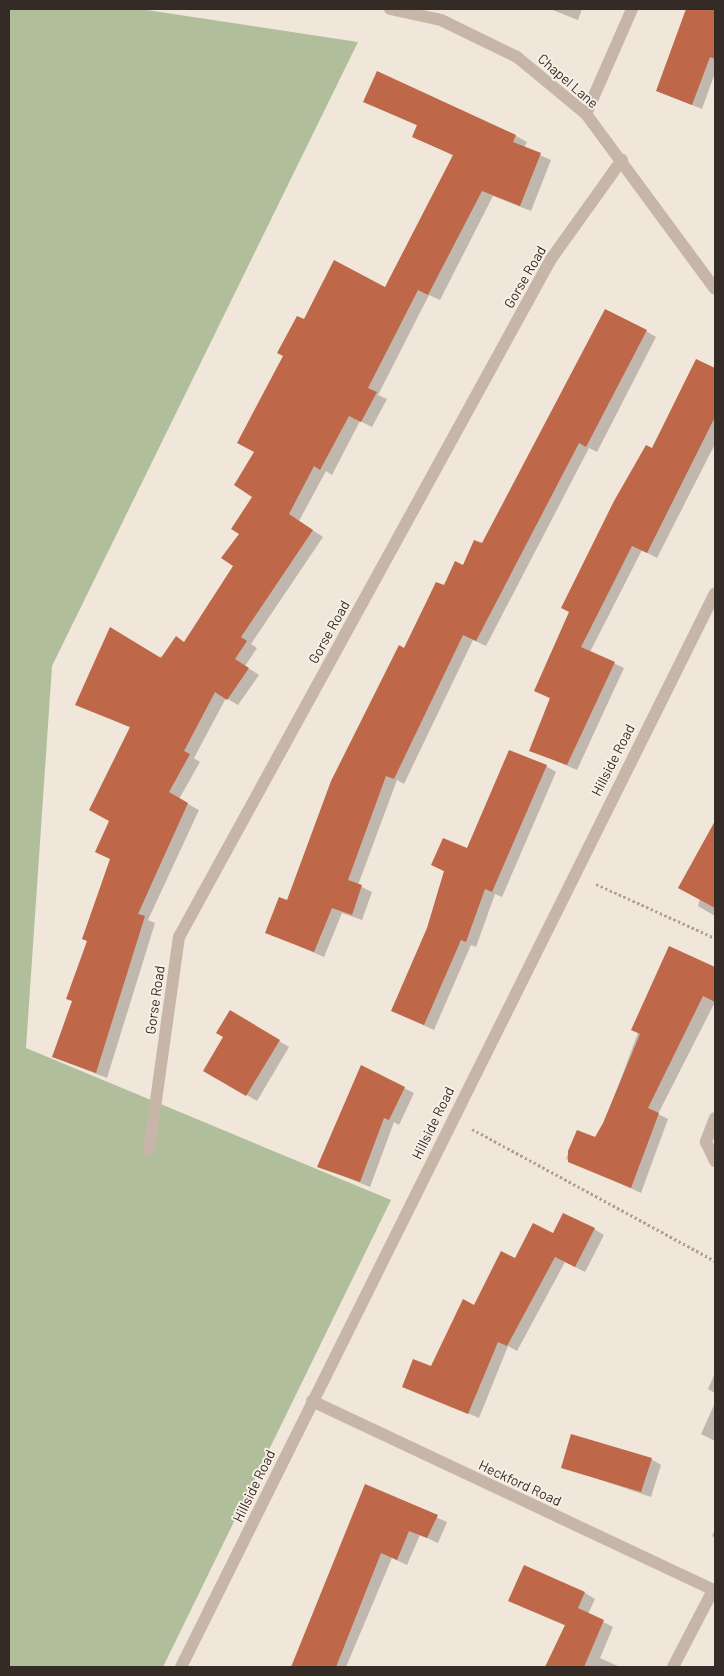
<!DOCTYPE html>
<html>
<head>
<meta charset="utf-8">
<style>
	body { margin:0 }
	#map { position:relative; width:724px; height:1676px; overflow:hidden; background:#f0e6da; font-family:Barlow,sans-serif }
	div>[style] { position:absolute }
	.green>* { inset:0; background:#b1be9b }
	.shadow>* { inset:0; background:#0003 }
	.building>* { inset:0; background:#be6849 }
	.path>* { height:3px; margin-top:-1.5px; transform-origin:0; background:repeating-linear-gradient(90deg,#b2a091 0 2.5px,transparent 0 5px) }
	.minor>* { height:12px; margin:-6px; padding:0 6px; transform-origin:6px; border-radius:6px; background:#c7b6a7 }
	span { translate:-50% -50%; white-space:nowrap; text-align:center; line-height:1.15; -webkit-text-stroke:4px #f8f0e6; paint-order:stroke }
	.street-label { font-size:14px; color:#342b27 }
	.frame { position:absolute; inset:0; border:10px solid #342b27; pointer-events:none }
</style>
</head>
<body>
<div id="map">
	<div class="green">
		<i style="clip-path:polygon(9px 9px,140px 9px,358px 42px,52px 666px,26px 1048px,391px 1200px,163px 1667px,9px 1667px)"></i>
	</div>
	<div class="shadow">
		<i style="clip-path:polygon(550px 9px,582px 9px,578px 20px)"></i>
		<i style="clip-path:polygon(687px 9px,715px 9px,715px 73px,702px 109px,657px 91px)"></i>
		<i style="clip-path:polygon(378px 73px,516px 136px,527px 142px,524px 148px,551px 160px,531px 211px,493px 196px,440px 300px,429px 295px,378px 395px,387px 399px,372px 427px,360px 421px,332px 475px,326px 471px,299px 521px,323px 537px,251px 644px,257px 648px,245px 666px,259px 675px,238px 705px,226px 698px,194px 758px,200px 762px,179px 799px,199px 810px,148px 920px,155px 923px,107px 1078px,53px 1057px,73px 1001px,111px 859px,97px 852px,110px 821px,131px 728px,77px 704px,185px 643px,235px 565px,253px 496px,256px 452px,304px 321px,386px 289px,454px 156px,413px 136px,418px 126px,365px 102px)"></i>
		<i style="clip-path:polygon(646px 331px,656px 337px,597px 452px,589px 448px,486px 646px,473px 640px,404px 784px,397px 780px,358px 885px,372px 892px,362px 920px,342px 913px,324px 957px,266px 932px,288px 902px,405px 650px,445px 587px,483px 545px)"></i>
		<i style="clip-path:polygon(697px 361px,715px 370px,715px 444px,657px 558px,642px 550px,590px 652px,624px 668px,577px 770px,530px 750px,551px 699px,536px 691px)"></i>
		<i style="clip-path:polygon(546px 766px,556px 772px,502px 897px,495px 894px,476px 947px,471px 945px,434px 1030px,403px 1016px,445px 872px,432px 865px,467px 850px)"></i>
		<i style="clip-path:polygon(715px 841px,715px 916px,698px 906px)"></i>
		<i style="clip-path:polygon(670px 947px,715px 968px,715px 1002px,658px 1114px,668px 1119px,641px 1193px,566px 1159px,577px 1131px,595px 1139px,604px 1124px)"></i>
		<i style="clip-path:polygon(230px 1012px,289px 1047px,257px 1101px,205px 1070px,225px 1037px)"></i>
		<i style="clip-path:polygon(404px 1088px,414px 1093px,399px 1125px,394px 1122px,370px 1187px,319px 1166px)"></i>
		<i style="clip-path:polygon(594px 1229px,604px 1235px,585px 1272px,565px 1262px,517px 1351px,508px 1346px,479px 1418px,404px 1386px,431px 1368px,516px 1260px,553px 1235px)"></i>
		<i style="clip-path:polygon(715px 1373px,715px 1393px,708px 1389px)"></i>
		<i style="clip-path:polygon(715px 1403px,715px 1441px,701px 1434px)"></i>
		<i style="clip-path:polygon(651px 1459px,661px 1465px,651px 1497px,563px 1467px)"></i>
		<i style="clip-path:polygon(365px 1486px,447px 1522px,438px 1543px,420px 1535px,407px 1565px,392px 1558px,346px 1667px,293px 1667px)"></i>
		<i style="clip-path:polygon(715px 1529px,715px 1538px,712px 1536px)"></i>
		<i style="clip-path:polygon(585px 1593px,595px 1599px,588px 1614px,613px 1627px,600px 1658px,620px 1667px,546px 1667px,566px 1626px,520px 1606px)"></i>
	</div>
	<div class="building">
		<i style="clip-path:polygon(686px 9px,715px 9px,715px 59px,710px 57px,692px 105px,656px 91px)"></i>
		<i style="clip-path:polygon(377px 71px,516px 135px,513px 142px,541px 153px,520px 206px,482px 191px,428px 295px,418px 290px,368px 388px,377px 392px,361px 422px,349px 416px,320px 470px,314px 466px,289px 514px,313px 530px,241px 637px,247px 641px,235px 659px,249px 668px,227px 700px,215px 692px,184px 751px,190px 754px,169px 792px,188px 803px,138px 914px,145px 916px,96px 1073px,52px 1057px,72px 1001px,66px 999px,87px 941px,82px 939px,110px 859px,95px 852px,109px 821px,89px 810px,130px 727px,75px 705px,110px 627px,161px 658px,176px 636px,184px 642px,233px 566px,221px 558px,239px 534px,231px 529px,252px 497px,234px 485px,254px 452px,237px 443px,283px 356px,277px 353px,297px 316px,304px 319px,334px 260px,385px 287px,453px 155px,412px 137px,417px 125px,363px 102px)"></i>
		<i style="clip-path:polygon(605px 309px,647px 330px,586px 447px,579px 443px,476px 641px,463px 635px,394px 779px,386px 776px,348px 880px,362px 885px,352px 915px,332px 908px,314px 952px,265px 933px,279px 897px,287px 900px,331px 781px,399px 645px,404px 648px,436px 582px,444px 585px,455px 561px,463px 565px,474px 540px,482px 543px)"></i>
		<i style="clip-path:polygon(696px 359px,715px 368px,715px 417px,647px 553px,632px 546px,581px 647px,615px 662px,567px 765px,529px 751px,550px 698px,534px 691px,569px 612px,561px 608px,614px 501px,646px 445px,652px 448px)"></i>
		<i style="clip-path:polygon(509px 750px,547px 765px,492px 892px,485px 889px,466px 942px,461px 940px,424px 1025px,391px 1011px,427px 928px,444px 871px,431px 865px,443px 838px,467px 848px)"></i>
		<i style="clip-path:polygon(715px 821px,715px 908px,678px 888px)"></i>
		<i style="clip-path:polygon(669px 946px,715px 967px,715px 1002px,703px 996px,648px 1108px,659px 1113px,631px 1188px,568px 1162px,568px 1151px,577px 1130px,595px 1137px,603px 1123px,640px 1034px,631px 1030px)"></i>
		<i style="clip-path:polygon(230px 1010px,280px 1040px,246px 1096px,203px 1071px,223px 1037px,216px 1033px)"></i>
		<i style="clip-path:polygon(361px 1065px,405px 1087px,389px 1120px,384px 1118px,360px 1182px,317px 1167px)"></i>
		<i style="clip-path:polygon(563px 1213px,595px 1228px,575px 1267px,555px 1257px,507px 1346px,498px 1342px,468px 1414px,402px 1387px,413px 1359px,431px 1366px,463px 1299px,474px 1305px,501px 1251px,515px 1258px,533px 1223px,553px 1233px)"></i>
		<i style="clip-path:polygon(571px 1434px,652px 1458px,641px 1492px,561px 1468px)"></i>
		<i style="clip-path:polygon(365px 1484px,438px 1515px,427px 1538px,409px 1531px,397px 1560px,381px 1553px,336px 1667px,291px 1667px)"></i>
		<i style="clip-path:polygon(524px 1565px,585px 1592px,578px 1608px,604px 1620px,584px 1667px,545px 1667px,565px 1625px,508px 1601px)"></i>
	</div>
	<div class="path">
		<i style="left:596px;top:884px;width:131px;rotate:24.4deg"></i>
		<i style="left:472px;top:1129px;width:277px;rotate:28.5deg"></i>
	</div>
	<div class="minor">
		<i style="left:390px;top:9px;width:52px;rotate:12.2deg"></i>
		<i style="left:441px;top:20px;width:85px;rotate:26deg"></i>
		<i style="left:517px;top:57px;width:89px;rotate:39.6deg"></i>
		<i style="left:586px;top:114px;width:217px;rotate:53.6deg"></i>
		<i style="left:586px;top:114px;width:115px;rotate:-66.3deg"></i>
		<i style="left:715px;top:1118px;width:26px;rotate:111deg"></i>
		<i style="left:706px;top:1142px;width:21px;rotate:65deg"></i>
		<i style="left:149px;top:1150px;width:215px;rotate:-82deg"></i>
		<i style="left:179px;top:937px;width:773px;rotate:-61.25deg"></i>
		<i style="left:551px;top:259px;width:122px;rotate:-54.4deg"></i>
		<i style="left:312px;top:1401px;width:446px;rotate:25.2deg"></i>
		<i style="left:181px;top:1667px;width:1199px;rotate:-63.56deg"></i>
		<i style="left:673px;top:1667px;width:87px;rotate:-62.5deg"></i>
	</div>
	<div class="street-label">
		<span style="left:568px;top:81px;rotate:41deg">Chapel Lane</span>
		<span style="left:525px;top:277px;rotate:-60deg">Gorse Road</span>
		<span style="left:329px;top:632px;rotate:-61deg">Gorse Road</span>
		<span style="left:613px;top:760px;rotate:-63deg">Hillside Road</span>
		<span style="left:155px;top:1000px;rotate:-82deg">Gorse Road</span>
		<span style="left:433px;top:1123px;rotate:-64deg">Hillside Road</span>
		<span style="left:520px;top:1483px;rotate:25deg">Heckford Road</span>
		<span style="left:254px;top:1486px;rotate:-64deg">Hillside Road</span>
	</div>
	<div class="frame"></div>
</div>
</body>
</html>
